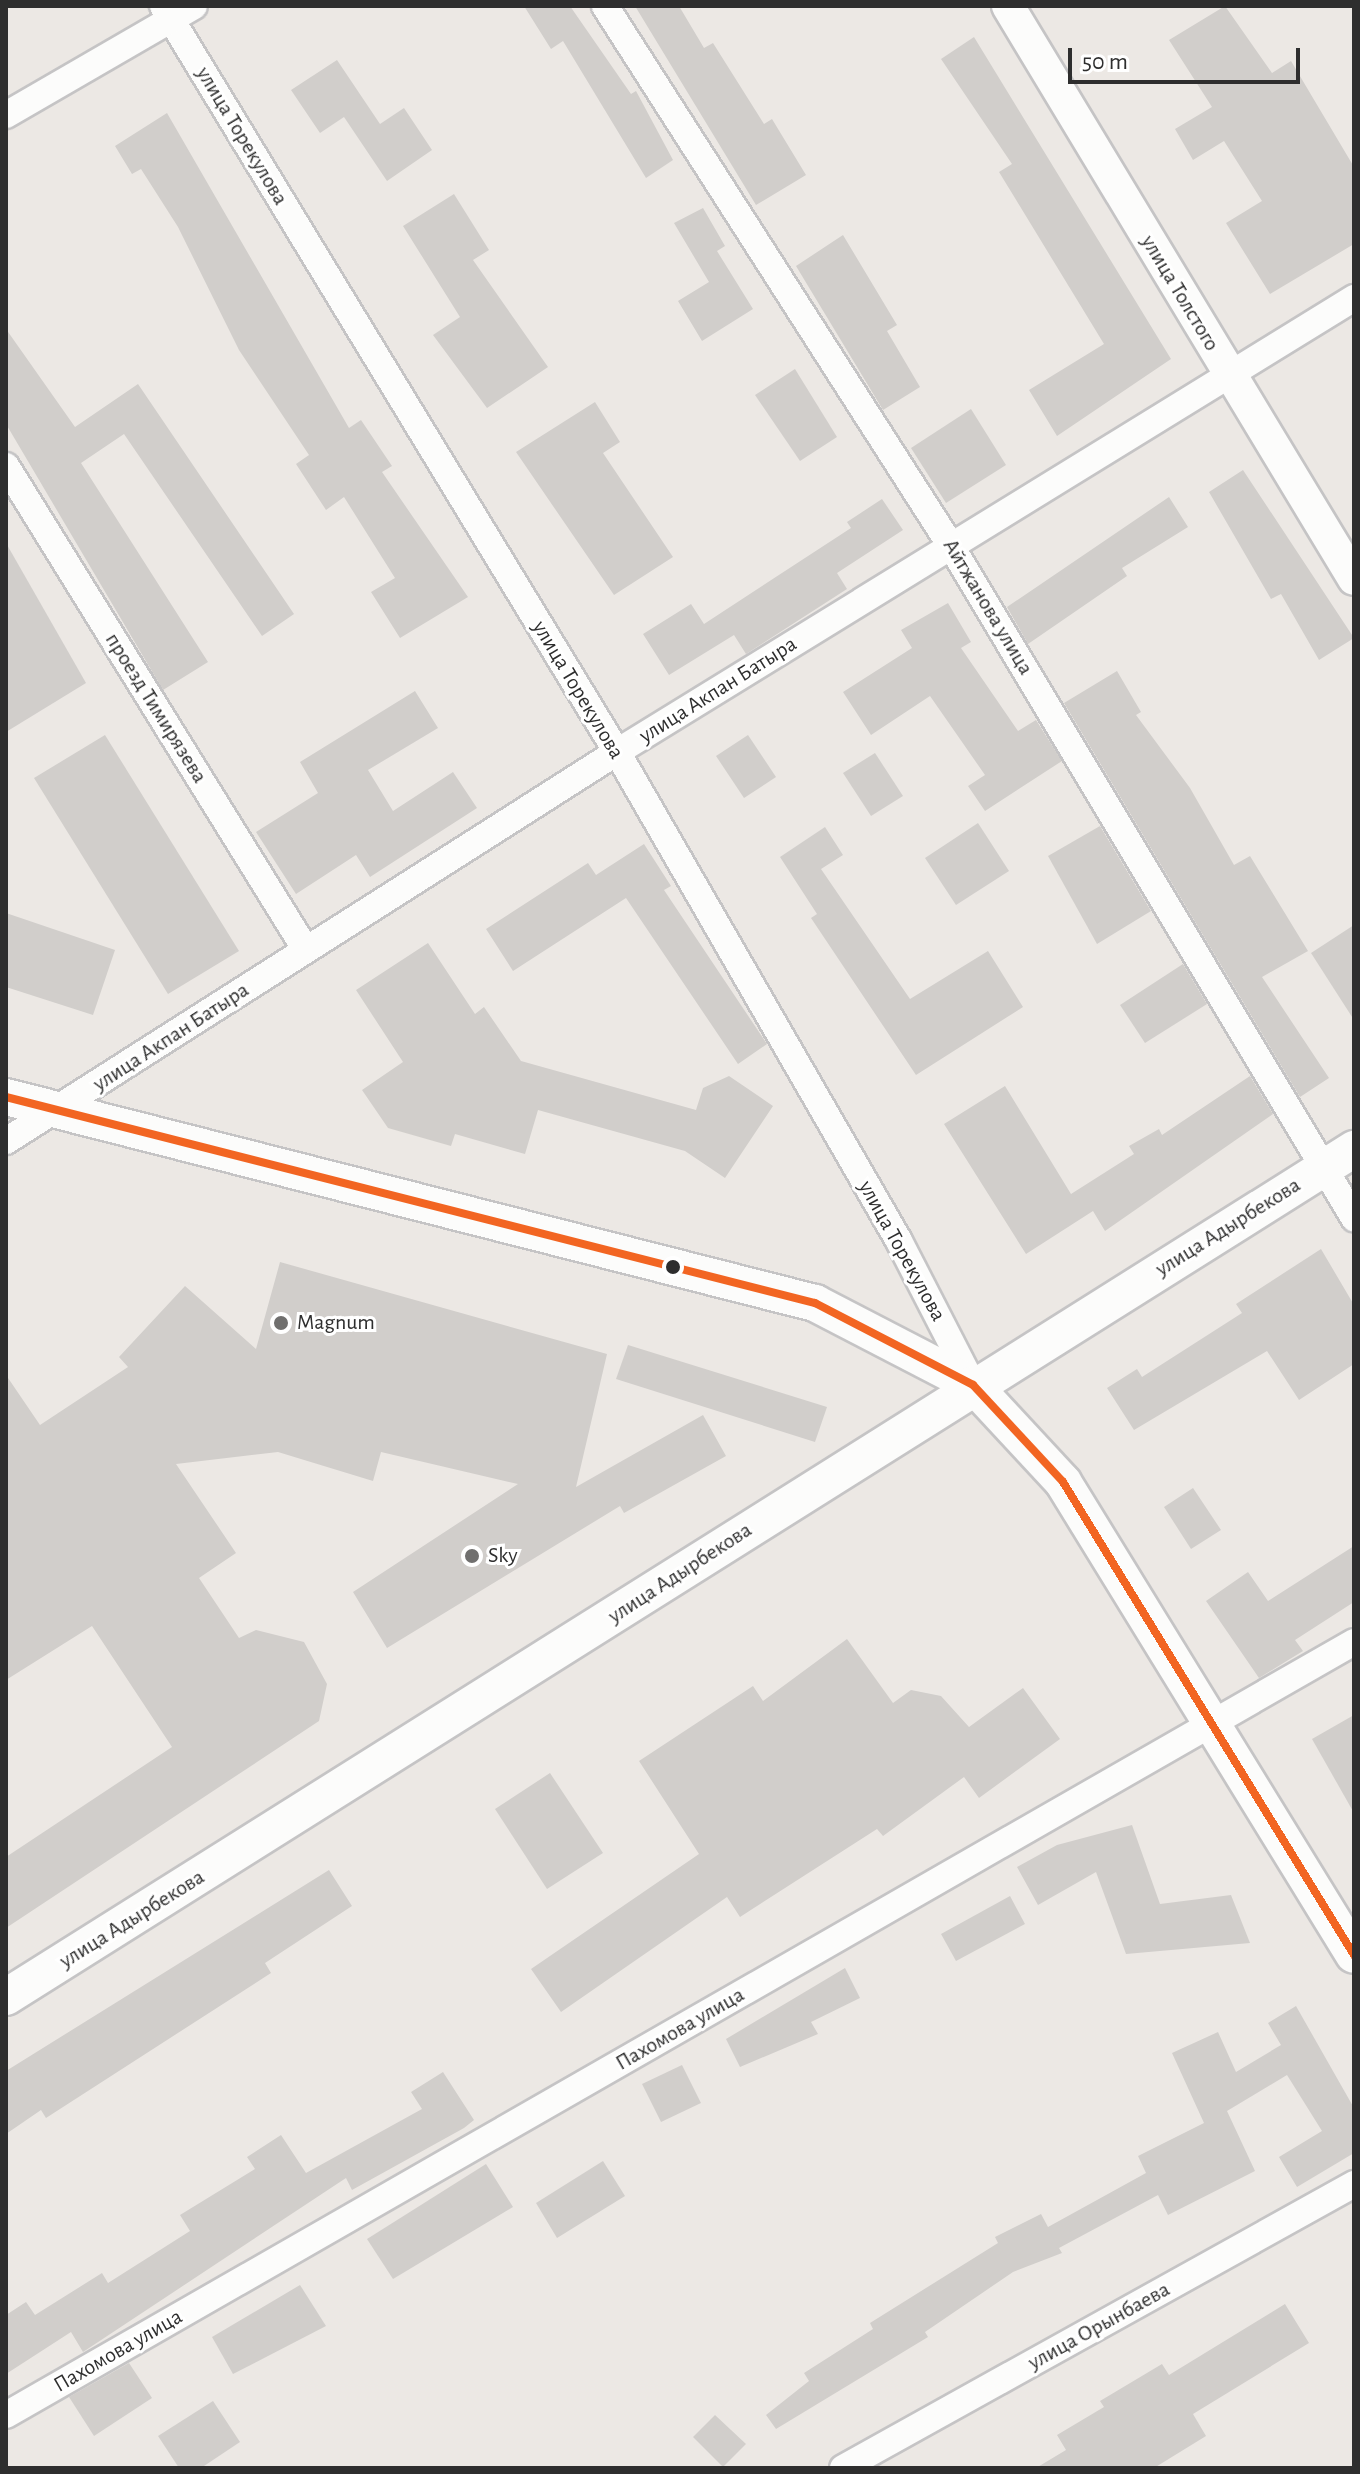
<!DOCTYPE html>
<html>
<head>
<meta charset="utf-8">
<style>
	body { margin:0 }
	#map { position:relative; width:1360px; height:2474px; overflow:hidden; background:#ece8e4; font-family:"Alegreya Sans",sans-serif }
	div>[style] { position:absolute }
	.building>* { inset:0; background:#d1cecb }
	.roads { filter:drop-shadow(2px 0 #c5c4c5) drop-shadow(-2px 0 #c5c4c5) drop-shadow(0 2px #c5c4c5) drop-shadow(0 -2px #c5c4c5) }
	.minor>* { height:26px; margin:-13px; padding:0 13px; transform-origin:13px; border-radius:13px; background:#fcfcfb }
	.tertiary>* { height:32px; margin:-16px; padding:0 16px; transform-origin:16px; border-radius:16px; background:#fcfcfb }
	.secondary>* { height:36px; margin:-18px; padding:0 18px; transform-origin:18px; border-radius:18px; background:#fcfcfb }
	.bus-1>* { height:8px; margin:-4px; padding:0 4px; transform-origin:4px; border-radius:4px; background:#f26522 }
	.dots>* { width:22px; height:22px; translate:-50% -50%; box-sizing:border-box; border:4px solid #fff; border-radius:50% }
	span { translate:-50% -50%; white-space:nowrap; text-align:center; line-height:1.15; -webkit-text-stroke:6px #fff; paint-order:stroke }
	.street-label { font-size:22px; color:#2e2e2e }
	.poi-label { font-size:22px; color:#2e2e2e }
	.left { translate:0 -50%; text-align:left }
	.frame { position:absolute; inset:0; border:8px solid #2e2e2e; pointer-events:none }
	.scale { position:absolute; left:1068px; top:48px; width:232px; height:36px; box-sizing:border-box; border:4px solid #2e2e2e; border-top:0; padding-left:10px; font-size:24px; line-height:28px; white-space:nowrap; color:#2e2e2e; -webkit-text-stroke:6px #fff; paint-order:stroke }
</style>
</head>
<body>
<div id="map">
	<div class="building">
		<i style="clip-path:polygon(524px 6px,570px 6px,631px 94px,636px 91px,673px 160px,646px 178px,563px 41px,551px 49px)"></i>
		<i style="clip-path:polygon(635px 6px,679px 6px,704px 48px,713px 43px,764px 124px,772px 119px,806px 175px,756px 205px)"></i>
		<i style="clip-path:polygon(1225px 6px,1272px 73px,1291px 61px,1354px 167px,1354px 244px,1270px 294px,1226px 223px,1262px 201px,1224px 141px,1193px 160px,1175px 129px,1212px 107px,1169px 40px)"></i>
		<i style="clip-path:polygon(974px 37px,1171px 359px,1057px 436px,1029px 390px,1104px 344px,999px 172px,1012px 164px,941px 59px)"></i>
		<i style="clip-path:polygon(337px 60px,380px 124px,404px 108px,432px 150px,387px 181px,344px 117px,320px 133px,291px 90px)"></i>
		<i style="clip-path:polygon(167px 113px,349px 428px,361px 420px,392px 466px,382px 472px,468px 597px,400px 638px,371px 592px,395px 578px,344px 497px,326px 510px,296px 464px,309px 455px,239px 350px,178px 227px,141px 169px,132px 174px,115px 146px)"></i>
		<i style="clip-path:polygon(454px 194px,489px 250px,473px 260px,548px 367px,487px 408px,433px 335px,460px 317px,403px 226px)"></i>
		<i style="clip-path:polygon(703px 208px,725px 246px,717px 251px,753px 309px,702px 341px,678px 301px,709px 282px,674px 223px)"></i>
		<i style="clip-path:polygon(843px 235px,897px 325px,887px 331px,920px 387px,883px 410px,796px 266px)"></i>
		<i style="clip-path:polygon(6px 329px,75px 427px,138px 384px,294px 614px,262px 636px,124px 434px,81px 463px,208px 662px,163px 690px,6px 424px)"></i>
		<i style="clip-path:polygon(795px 369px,837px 437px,800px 461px,755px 395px)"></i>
		<i style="clip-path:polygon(595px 402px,620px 442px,603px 453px,673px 557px,614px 595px,516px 452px)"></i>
		<i style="clip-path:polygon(971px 409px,1006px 465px,946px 503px,911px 448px)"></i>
		<i style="clip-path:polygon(1243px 470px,1354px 638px,1319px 660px,1281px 594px,1271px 599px,1209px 492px)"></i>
		<i style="clip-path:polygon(1169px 497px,1188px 527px,1122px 568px,1127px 576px,1028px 644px,1007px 607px)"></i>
		<i style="clip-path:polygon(882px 499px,903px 530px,837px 573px,847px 589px,746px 654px,734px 635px,669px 675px,643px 634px,691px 604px,704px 624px,851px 528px,847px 522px)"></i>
		<i style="clip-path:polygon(6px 543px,86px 683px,6px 732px)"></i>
		<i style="clip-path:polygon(948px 603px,971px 642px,961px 648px,1018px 731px,1036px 720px,1062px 761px,985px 811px,968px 786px,985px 775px,930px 696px,871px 735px,843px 692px,912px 648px,901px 630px)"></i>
		<i style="clip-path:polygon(1117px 671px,1141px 712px,1136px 715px,1190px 788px,1234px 865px,1250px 856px,1308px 951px,1262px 977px,1329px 1078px,1300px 1097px,1064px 703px)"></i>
		<i style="clip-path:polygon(415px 691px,438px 728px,368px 770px,393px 811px,453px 772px,477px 808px,370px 877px,356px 855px,296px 894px,256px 832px,318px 793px,300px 762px)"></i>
		<i style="clip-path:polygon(105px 735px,239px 951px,168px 994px,34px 778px)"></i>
		<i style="clip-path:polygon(748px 735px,776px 777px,744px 798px,716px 756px)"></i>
		<i style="clip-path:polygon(875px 753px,903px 796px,871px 816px,843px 773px)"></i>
		<i style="clip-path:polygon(978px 823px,1009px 871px,956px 905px,925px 858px)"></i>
		<i style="clip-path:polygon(1100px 826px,1151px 911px,1097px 944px,1048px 856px)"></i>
		<i style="clip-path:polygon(825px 827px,843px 855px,821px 869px,910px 999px,988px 951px,1023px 1007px,916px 1075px,811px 918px,817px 914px,780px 857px)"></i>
		<i style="clip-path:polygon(644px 844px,671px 886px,664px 890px,767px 1044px,738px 1064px,626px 898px,513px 971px,486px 929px,588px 863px,596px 875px)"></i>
		<i style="clip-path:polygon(6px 913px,115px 950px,93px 1015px,6px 987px)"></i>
		<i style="clip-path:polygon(1354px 925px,1354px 1020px,1311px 953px)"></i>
		<i style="clip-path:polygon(428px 943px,475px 1014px,484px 1007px,521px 1061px,696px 1110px,703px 1088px,729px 1076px,773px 1106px,725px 1178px,685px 1151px,538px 1110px,525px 1154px,455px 1134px,451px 1146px,388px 1128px,362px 1090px,403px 1062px,356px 990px)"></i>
		<i style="clip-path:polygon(1183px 964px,1207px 1004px,1145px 1043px,1120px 1005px)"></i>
		<i style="clip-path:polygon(1250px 1076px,1273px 1114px,1105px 1231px,1093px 1211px,1026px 1254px,944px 1124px,1005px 1086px,1071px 1194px,1134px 1154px,1129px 1146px,1159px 1129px,1162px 1135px)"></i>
		<i style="clip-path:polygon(1321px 1249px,1354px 1305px,1354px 1364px,1299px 1400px,1267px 1351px,1134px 1430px,1107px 1388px,1137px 1369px,1142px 1377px,1242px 1313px,1236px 1304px)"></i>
		<i style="clip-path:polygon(280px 1262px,607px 1354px,576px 1487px,703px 1415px,726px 1456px,624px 1513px,620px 1506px,387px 1648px,353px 1592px,518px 1484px,381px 1452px,373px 1481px,278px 1452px,176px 1464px,236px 1553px,199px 1578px,239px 1638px,256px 1630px,304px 1642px,327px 1684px,319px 1721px,6px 1928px,6px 1857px,172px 1747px,92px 1626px,6px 1680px,6px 1375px,40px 1425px,128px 1367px,119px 1357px,185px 1286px,256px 1349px)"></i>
		<i style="clip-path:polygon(628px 1345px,827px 1407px,815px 1442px,616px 1379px)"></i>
		<i style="clip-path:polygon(1193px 1488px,1221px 1530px,1191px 1549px,1164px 1507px)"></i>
		<i style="clip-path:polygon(1354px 1546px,1354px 1602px,1295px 1640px,1303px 1651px,1259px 1678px,1206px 1601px,1248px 1572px,1268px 1601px)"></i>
		<i style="clip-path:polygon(847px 1639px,893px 1703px,911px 1690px,941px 1696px,969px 1727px,1023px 1688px,1060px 1739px,979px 1798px,964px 1777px,883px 1836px,877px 1829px,740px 1917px,727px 1897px,561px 2012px,531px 1969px,699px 1854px,639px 1761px,753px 1686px,763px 1701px)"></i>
		<i style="clip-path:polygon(1354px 1715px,1354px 1813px,1312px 1739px)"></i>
		<i style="clip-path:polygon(550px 1773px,603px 1853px,547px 1889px,495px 1809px)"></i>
		<i style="clip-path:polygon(1132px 1825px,1160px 1904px,1231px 1895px,1250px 1943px,1126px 1954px,1096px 1872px,1038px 1905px,1017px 1867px,1057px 1845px)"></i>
		<i style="clip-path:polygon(329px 1870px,352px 1906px,265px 1963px,271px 1973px,46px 2118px,41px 2110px,6px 2134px,6px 2071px)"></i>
		<i style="clip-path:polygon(1010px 1896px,1025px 1924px,956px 1961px,941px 1934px)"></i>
		<i style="clip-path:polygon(845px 1968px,860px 1998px,811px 2022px,818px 2034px,740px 2067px,726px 2039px)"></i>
		<i style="clip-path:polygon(1296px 2006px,1354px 2108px,1354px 2153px,1297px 2187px,1279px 2157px,1322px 2131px,1287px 2075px,1227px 2111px,1255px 2171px,1168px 2215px,1158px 2195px,1059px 2248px,1062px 2253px,1013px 2272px,925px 2332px,928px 2337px,776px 2429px,766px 2415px,809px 2381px,804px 2373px,873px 2329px,870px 2323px,998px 2243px,995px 2237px,1041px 2214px,1048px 2227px,1146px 2173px,1138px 2156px,1204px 2123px,1172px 2053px,1218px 2032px,1236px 2072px,1281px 2045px,1268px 2023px)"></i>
		<i style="clip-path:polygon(682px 2065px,701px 2103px,661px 2122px,642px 2084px)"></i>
		<i style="clip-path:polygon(443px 2072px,474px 2120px,464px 2128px,352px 2190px,346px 2178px,83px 2352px,71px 2332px,6px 2374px,6px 2315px,26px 2302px,35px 2315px,102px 2273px,108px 2283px,190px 2231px,180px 2215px,255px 2169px,247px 2157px,281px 2135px,306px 2173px,422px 2109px,411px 2092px)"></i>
		<i style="clip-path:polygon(603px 2161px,625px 2196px,557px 2238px,536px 2203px)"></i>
		<i style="clip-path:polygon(486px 2164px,513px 2207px,393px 2279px,367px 2239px)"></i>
		<i style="clip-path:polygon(300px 2285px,326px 2326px,233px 2374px,212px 2337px)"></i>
		<i style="clip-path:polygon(1285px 2304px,1309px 2343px,1193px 2414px,1206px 2436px,1154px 2468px,1036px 2468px,1066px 2450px,1057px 2435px,1104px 2407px,1100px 2401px,1162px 2364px,1169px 2375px)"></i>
		<i style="clip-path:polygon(129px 2363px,152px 2398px,94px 2436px,69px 2397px)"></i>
		<i style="clip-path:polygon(213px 2401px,240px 2442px,201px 2468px,179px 2468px,158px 2436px)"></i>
		<i style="clip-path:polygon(715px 2415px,746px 2444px,723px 2467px,693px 2437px)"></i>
	</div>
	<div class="roads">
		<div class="minor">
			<i style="left:163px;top:6px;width:873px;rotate:58.68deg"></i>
			<i style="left:617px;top:752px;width:564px;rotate:60.03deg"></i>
			<i style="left:899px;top:1241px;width:162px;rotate:62.8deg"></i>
			<i style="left:605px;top:6px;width:641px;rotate:57.35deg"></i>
			<i style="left:951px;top:546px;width:784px;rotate:59.05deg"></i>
			<i style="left:6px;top:115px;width:217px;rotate:-30.1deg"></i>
			<i style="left:6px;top:466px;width:569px;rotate:58.21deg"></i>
			<i style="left:6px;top:1141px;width:724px;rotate:-32.48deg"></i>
			<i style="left:617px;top:752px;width:866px;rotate:-31.63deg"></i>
			<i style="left:6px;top:2415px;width:1554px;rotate:-29.83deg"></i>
			<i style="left:843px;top:2468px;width:585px;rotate:-29.06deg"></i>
		</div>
		<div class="tertiary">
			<i style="left:1008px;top:6px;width:669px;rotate:58.87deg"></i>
		</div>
		<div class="secondary">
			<i style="left:6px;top:1097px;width:835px;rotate:14.29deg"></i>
			<i style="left:815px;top:1303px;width:178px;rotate:27.4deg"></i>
			<i style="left:973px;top:1385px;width:132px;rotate:47.1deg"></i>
			<i style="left:1063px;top:1482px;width:555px;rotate:58.4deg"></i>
			<i style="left:6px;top:1997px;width:1593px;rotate:-32.17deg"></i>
		</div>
	</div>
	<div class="bus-1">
		<i style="left:6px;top:1097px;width:835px;rotate:14.29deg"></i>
		<i style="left:815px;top:1303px;width:178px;rotate:27.4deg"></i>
		<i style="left:973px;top:1385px;width:132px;rotate:47.1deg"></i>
		<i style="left:1063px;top:1482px;width:555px;rotate:58.4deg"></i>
	</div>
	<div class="dots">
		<i style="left:673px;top:1267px;background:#2e2e2e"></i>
		<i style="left:281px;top:1323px;background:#706f6e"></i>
		<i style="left:472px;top:1556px;background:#706f6e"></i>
	</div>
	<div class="street-label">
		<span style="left:242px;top:136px;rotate:59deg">улица Торекулова</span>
		<span style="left:1180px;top:293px;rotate:59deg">улица Толстого</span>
		<span style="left:988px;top:607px;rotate:59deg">Айтжанова улица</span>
		<span style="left:578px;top:690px;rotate:59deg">улица Торекулова</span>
		<span style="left:718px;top:690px;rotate:-32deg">улица Акпан Батыра</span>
		<span style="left:156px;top:708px;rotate:58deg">проезд Тимирязева</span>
		<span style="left:171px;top:1037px;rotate:-33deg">улица Акпан Батыра</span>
		<span style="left:1228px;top:1227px;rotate:-32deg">улица Адырбекова</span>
		<span style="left:902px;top:1251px;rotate:61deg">улица Торекулова</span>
		<span style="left:680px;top:1573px;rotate:-33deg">улица Адырбекова</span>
		<span style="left:132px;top:1919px;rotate:-32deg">улица Адырбекова</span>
		<span style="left:680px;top:2029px;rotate:-30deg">Пахомова улица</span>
		<span style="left:1099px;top:2326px;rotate:-29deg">улица Орынбаева</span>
		<span style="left:118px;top:2351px;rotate:-30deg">Пахомова улица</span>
	</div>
	<div class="poi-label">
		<span class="left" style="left:297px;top:1323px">Magnum</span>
		<span class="left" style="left:488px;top:1556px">Sky</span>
	</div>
	<div class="frame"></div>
	<div class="scale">50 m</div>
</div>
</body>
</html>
